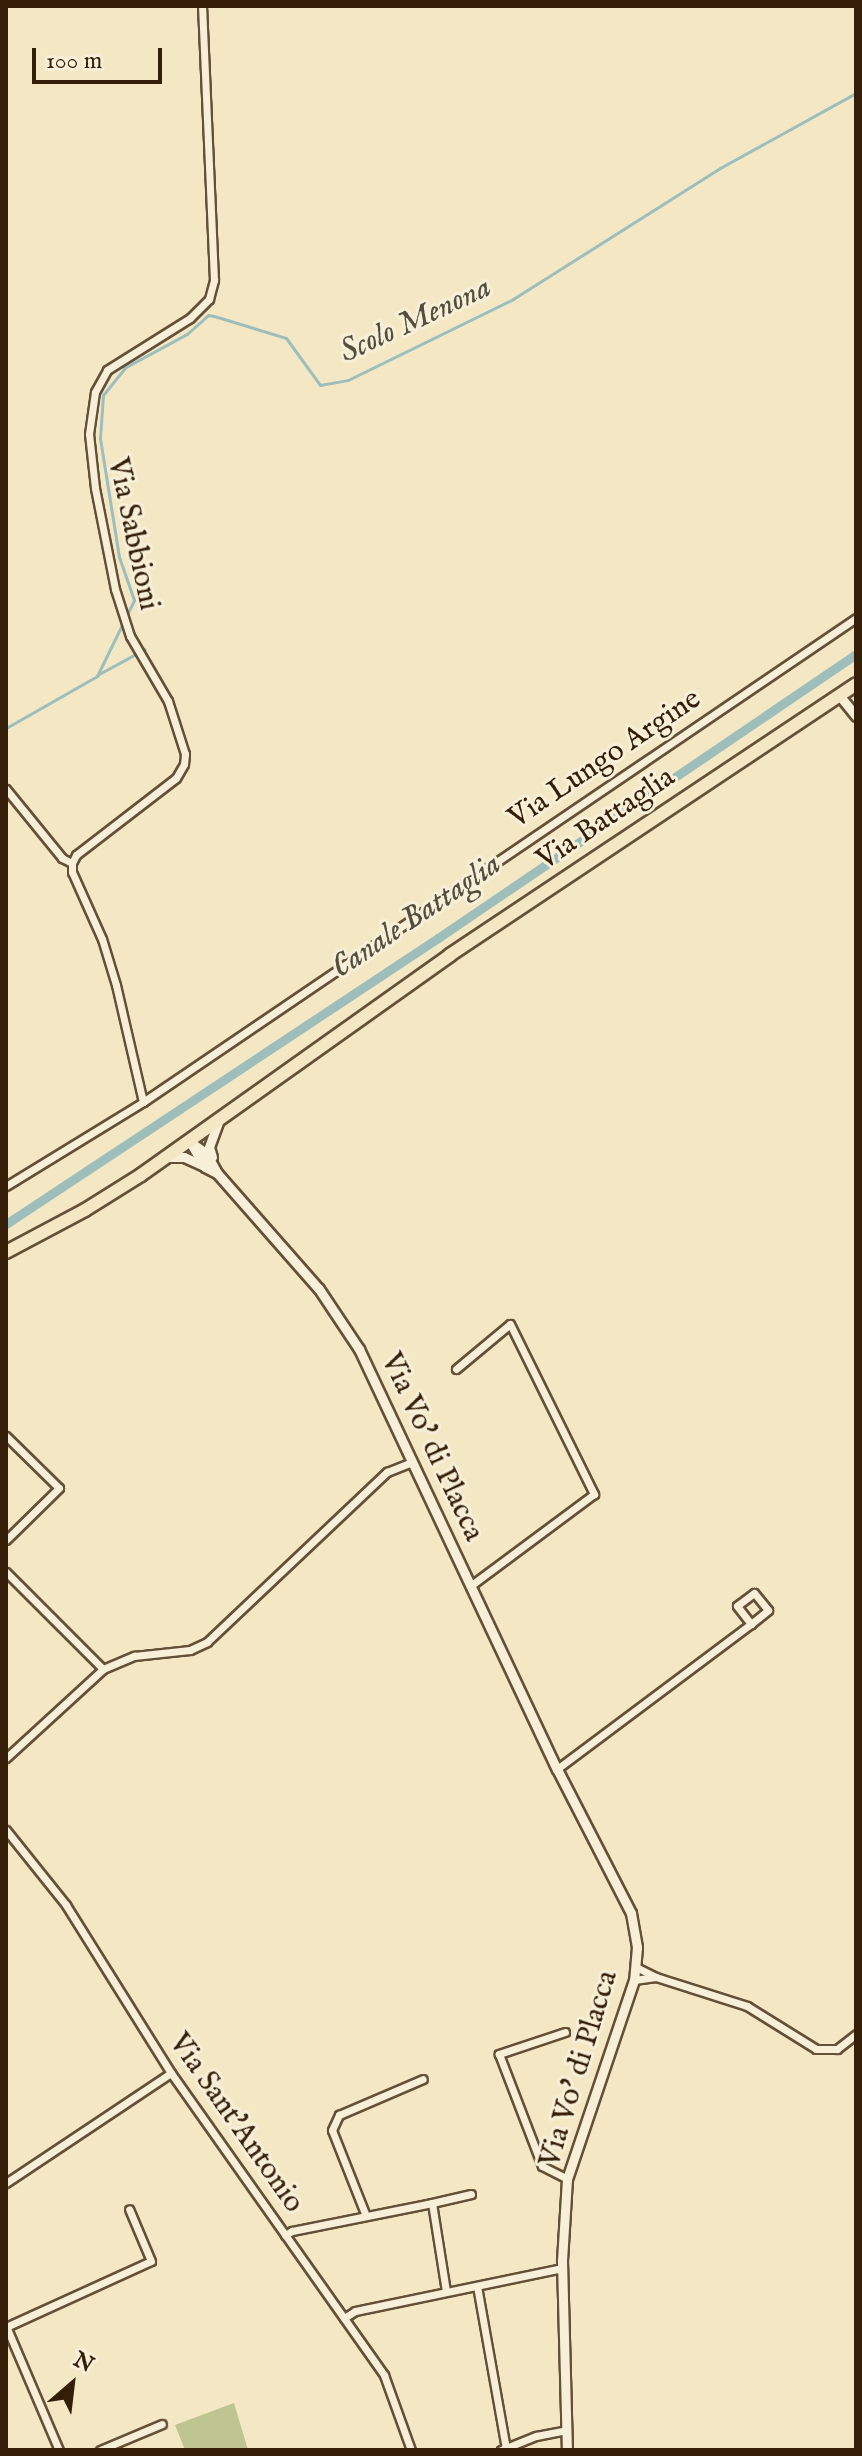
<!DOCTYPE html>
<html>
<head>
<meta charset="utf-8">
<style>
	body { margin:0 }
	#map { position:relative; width:862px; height:2456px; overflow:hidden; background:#f4e7c4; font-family:"IM FELL English",serif }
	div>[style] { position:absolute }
	.green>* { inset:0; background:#bec492 }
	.stream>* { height:3px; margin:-1.5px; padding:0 1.5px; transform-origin:1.5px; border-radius:1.5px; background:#9ebebb }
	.canal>* { height:9px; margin:-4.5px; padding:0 4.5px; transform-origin:4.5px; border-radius:4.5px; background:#9ebebb }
	.roads { filter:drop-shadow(2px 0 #645037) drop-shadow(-2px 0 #645037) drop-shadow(0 2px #645037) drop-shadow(0 -2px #645037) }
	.minor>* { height:7px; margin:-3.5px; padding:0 3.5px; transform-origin:3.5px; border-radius:3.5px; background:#f8efd9 }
	.tertiary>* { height:9px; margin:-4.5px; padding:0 4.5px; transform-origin:4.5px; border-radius:4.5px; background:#f8efd9 }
	.primary>* { height:12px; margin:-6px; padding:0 6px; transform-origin:6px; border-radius:6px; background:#f4e7c4 }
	span { translate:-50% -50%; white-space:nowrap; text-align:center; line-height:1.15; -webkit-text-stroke:6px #f8efd9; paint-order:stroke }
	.street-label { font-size:30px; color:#341e08 }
	.water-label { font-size:32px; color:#544e3e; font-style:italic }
	.frame { position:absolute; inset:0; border:8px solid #341e08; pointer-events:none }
	.north { position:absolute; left:32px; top:2344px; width:80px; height:80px; -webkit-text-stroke:6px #f8efd9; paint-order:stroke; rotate:28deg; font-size:22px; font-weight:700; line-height:32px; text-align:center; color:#341e08 }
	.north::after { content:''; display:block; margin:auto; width:28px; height:36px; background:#341e08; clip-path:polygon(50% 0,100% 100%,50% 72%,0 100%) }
	.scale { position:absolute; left:32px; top:48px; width:130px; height:36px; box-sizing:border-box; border:4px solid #341e08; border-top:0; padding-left:10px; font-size:24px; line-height:28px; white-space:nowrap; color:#341e08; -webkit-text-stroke:6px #f8efd9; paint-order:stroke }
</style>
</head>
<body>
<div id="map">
	<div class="green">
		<i style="clip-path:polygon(234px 2403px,248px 2450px,185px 2450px,175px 2425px)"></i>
	</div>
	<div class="stream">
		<i style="left:99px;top:674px;width:52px;rotate:-28.5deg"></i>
		<i style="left:6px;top:728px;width:105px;rotate:-29.7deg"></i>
		<i style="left:97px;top:676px;width:85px;rotate:-64deg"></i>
		<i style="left:134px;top:600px;width:46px;rotate:-109.2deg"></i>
		<i style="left:119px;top:557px;width:121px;rotate:-99.1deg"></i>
		<i style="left:100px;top:438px;width:43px;rotate:-86deg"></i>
		<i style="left:103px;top:395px;width:36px;rotate:-51deg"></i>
		<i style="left:126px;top:367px;width:69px;rotate:-28.4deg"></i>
		<i style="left:187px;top:334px;width:28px;rotate:-42deg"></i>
		<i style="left:208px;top:315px;width:6px;rotate:9deg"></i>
		<i style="left:214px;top:316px;width:75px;rotate:17deg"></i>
		<i style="left:286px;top:338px;width:58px;rotate:54.1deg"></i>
		<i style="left:320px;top:385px;width:28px;rotate:-10deg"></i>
		<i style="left:348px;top:380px;width:184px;rotate:-26.1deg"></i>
		<i style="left:513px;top:299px;width:245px;rotate:-32.3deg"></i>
		<i style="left:720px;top:168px;width:155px;rotate:-28.9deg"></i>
	</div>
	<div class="canal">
		<i style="left:6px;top:1224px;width:518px;rotate:-33.51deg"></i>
		<i style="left:438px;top:938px;width:505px;rotate:-34.19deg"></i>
	</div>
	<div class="roads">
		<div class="minor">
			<i style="left:6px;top:789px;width:89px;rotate:50.9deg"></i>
			<i style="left:62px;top:858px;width:11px;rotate:27deg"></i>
			<i style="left:143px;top:1102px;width:120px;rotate:-103deg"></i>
			<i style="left:116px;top:985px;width:48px;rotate:-106.9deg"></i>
			<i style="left:102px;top:939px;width:73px;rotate:-114.1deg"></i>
			<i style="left:72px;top:872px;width:9px;rotate:-90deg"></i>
			<i style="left:72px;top:863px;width:9px;rotate:-63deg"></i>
			<i style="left:76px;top:855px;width:126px;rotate:-37.6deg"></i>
			<i style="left:176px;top:778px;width:16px;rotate:-60deg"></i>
			<i style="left:184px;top:764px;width:10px;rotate:-84deg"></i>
			<i style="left:185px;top:754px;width:56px;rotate:-107.8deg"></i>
			<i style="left:168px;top:701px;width:75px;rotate:-120.3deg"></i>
			<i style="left:130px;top:636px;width:49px;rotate:-107.7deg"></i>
			<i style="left:115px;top:589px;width:103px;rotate:-101.2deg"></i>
			<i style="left:95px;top:488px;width:54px;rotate:-96.3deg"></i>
			<i style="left:89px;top:434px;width:42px;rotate:-81.9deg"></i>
			<i style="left:95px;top:392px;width:25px;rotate:-61deg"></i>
			<i style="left:107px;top:370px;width:98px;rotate:-32.1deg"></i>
			<i style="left:190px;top:318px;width:27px;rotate:-45deg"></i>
			<i style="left:209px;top:299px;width:20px;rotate:-75deg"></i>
			<i style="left:214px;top:280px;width:274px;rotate:-92.5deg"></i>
			<i style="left:6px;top:1186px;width:161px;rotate:-31.5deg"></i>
			<i style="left:143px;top:1102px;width:862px;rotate:-34.17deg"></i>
			<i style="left:456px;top:1369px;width:70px;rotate:-39.8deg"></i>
			<i style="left:510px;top:1324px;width:190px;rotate:63.7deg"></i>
			<i style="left:594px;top:1494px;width:154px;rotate:143.4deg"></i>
			<i style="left:6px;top:1436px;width:74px;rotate:44.5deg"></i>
			<i style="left:59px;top:1488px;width:74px;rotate:135.5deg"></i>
			<i style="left:6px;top:1572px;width:137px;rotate:45deg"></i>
			<i style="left:6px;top:1758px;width:132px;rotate:-42.5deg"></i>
			<i style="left:103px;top:1669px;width:34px;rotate:-23deg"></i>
			<i style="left:134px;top:1656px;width:56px;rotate:-6.1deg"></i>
			<i style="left:190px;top:1650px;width:19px;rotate:-25deg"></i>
			<i style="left:207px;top:1642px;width:248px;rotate:-43.4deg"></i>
			<i style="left:387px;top:1472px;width:27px;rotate:-22deg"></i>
			<i style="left:557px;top:1769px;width:242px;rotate:-36.8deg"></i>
			<i style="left:751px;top:1624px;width:22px;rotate:-39deg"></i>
			<i style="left:768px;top:1610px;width:22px;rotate:-129deg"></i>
			<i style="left:754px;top:1593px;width:21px;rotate:143deg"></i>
			<i style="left:737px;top:1606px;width:23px;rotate:52deg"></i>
			<i style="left:6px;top:1830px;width:96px;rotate:51.3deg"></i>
			<i style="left:66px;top:1905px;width:198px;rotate:58deg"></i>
			<i style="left:171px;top:2073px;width:370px;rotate:54.8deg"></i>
			<i style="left:384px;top:2375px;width:80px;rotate:70.2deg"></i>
			<i style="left:636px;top:1967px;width:22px;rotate:27deg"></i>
			<i style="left:656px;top:1977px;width:96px;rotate:17.7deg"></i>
			<i style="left:747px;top:2006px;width:81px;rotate:31.9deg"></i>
			<i style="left:816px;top:2049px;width:21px"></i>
			<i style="left:837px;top:2049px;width:24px;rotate:-38deg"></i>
			<i style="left:634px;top:1980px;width:22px;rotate:-8deg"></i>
			<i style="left:565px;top:2032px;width:70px;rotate:161.6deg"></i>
			<i style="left:499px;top:2054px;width:120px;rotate:69deg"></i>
			<i style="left:542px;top:2166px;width:28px;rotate:27deg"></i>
			<i style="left:6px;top:2183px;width:198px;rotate:-33.7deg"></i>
			<i style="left:432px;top:2203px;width:40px;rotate:-13deg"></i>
			<i style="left:366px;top:2216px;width:92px;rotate:-111.6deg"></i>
			<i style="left:332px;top:2130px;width:17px;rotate:-65deg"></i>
			<i style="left:339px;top:2115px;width:91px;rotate:-23.2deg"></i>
			<i style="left:285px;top:2235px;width:8px;rotate:-30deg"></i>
			<i style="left:292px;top:2231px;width:143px;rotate:-11.3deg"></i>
			<i style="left:432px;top:2203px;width:89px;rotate:81deg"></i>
			<i style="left:477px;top:2286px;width:165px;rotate:79.9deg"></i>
			<i style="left:344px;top:2318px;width:13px;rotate:-32deg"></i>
			<i style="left:355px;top:2311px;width:212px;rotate:-11.7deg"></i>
			<i style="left:6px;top:2326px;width:135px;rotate:66.9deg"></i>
			<i style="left:6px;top:2327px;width:159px;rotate:-24.5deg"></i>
			<i style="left:151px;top:2261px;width:56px;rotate:-112.9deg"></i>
			<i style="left:100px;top:2450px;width:67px;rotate:-22.8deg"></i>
			<i style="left:501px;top:2450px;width:38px;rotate:-22deg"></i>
			<i style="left:536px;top:2436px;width:31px;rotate:-11deg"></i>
		</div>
		<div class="tertiary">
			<i style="left:839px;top:695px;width:27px;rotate:51deg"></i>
			<i style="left:190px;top:1142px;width:19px;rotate:35deg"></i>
			<i style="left:206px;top:1153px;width:23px;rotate:61deg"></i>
			<i style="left:217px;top:1173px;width:154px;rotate:48.7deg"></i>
			<i style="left:319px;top:1289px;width:72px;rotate:56.3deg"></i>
			<i style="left:359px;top:1349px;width:464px;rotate:64.8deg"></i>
			<i style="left:557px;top:1769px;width:162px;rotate:62.8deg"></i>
			<i style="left:631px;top:1913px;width:35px;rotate:80deg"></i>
			<i style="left:637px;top:1947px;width:33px;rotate:95deg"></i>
			<i style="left:634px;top:1980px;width:210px;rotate:108.6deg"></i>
			<i style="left:567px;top:2179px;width:82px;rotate:93.5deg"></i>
			<i style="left:562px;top:2261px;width:189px;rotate:88.5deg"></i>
			<i style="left:190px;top:1142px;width:29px;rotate:59deg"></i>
			<i style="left:205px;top:1167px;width:13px;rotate:27deg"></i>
			<i style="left:167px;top:1157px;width:17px"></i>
			<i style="left:184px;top:1157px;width:20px;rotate:24deg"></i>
			<i style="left:212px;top:1157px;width:10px;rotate:-107deg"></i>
			<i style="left:209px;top:1147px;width:27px;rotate:-70deg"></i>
		</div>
		<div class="primary">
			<i style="left:6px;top:1252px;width:89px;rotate:-28deg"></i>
			<i style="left:85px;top:1210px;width:66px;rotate:-32deg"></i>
			<i style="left:141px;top:1175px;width:379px;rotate:-35.4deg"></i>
			<i style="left:450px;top:955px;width:488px;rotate:-33.7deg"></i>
		</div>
	</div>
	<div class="street-label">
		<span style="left:133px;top:534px;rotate:78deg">Via Sabbioni</span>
		<span style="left:605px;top:759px;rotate:-34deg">Via Lungo Argine</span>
		<span style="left:606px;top:819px;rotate:-34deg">Via Battaglia</span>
		<span style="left:432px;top:1447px;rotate:65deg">Via Vo' di Placca</span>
		<span style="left:579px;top:2069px;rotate:-73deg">Via Vo' di Placca</span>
		<span style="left:236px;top:2123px;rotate:55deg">Via Sant'Antonio</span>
	</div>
	<div class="water-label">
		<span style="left:416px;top:321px;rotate:-25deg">Scolo Menona</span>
		<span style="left:417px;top:917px;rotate:-34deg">Canale Battaglia</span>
	</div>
	<div class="frame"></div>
	<div class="north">N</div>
	<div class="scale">100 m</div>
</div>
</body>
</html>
